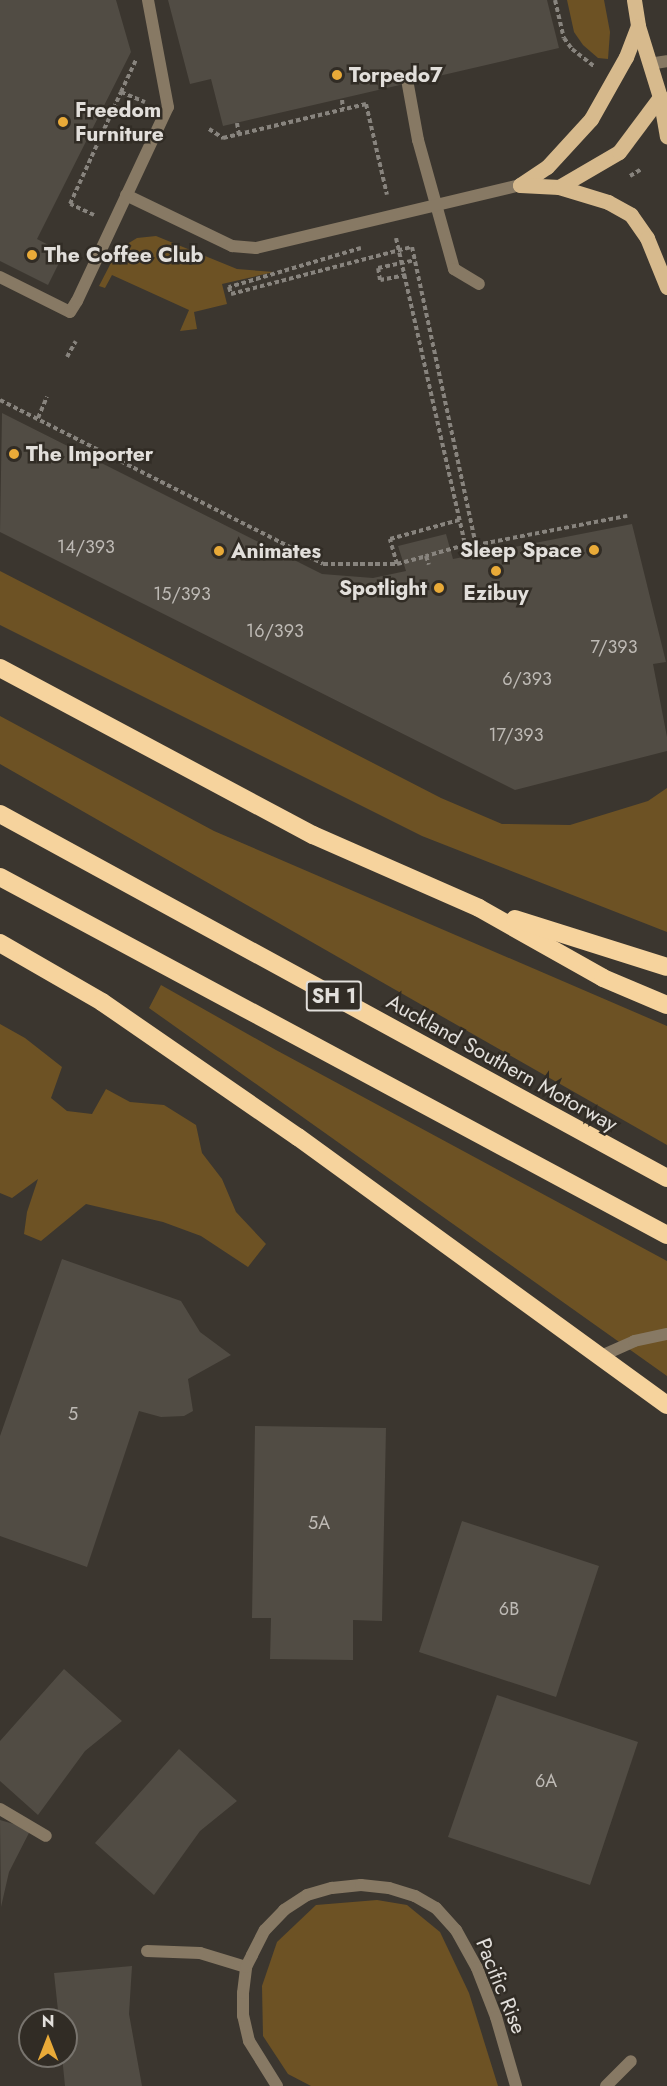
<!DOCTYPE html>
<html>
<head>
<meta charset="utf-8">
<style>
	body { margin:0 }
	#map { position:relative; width:667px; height:2086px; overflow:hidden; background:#3b362f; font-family:Jost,sans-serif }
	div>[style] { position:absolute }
	.green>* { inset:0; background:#6d5224 }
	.building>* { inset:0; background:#514c44 }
	.path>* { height:4px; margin-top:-2px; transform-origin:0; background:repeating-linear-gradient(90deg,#88847e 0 4.5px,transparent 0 7.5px) }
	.lane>* { height:12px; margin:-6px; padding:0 6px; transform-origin:6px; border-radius:6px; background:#877964 }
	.street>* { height:12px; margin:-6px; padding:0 6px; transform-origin:6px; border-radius:6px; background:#877964 }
	.primary>* { height:15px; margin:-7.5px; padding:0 7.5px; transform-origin:7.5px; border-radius:7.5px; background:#d7ba8d }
	.highway>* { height:18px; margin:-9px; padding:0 9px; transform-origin:9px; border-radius:9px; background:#f6d39d }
	.dots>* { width:16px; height:16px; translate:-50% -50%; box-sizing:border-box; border:3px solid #312c25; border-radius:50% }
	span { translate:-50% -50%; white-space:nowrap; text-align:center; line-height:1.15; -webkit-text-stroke:5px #312c25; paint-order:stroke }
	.number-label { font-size:18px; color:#bebab5 }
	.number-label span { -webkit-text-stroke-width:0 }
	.shield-label span { padding:2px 4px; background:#312c25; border:2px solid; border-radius:4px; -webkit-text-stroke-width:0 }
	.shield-label { font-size:20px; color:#e2dfdb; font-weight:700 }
	.poi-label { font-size:21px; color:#e2dfdb; font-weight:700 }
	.left { translate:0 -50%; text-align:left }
	.right { translate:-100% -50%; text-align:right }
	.street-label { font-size:21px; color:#e2dfdb }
	.north { position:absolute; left:18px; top:2008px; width:60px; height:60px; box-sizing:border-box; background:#312c25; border:2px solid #78746e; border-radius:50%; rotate:0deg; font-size:16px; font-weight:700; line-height:24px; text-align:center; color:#e2dfdb }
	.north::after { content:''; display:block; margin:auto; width:21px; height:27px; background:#e9aa38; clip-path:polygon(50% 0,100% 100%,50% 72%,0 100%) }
</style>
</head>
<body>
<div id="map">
	<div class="green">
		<i style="clip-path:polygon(567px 0,604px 0,610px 32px,608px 59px,598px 58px,583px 45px,574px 32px)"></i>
		<i style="clip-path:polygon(156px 236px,237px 269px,274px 272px,222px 284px,227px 304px,194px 312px,197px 329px,180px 331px,189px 310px,112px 275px,105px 288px,99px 286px,115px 255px,124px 246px,137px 238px)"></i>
		<i style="clip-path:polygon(0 571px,441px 798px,502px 824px,570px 825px,648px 801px,667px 788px,667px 932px,422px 836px,0 625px)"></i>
		<i style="clip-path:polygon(0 716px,214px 831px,667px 1026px,667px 1145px,0 764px)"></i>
		<i style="clip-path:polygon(161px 985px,276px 1050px,667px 1261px,667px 1376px,149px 1008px)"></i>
		<i style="clip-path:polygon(0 1024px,25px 1038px,62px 1067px,51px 1098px,67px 1111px,92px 1114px,106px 1089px,130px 1102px,164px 1105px,196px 1125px,202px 1153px,222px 1179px,236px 1212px,266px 1244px,248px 1267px,201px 1236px,163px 1222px,86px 1204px,41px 1241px,24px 1234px,27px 1212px,38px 1179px,12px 1198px,0 1193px)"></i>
		<i style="clip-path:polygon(377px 1900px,407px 1905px,440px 1932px,469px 1993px,498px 2086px,311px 2086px,288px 2074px,263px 2036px,262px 1986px,277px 1942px,316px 1905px)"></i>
	</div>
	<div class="building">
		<i style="clip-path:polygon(0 0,116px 0,131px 52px,37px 239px,64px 253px,48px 285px,0 261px)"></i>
		<i style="clip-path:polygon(168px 0,547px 0,559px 48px,223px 126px,211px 79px,190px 84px)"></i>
		<i style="clip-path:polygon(2px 413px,322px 574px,373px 578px,406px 571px,398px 546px,446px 534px,453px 559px,632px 524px,666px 662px,653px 664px,667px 737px,667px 751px,515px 790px,0 532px)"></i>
		<i style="clip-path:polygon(62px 1259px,181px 1301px,200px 1332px,231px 1355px,188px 1379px,193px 1411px,184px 1416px,161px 1417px,139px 1411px,87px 1567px,0 1536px,0 1436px)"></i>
		<i style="clip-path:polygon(255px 1426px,386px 1428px,382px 1621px,353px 1620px,353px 1660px,270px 1659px,271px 1618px,252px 1618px)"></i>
		<i style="clip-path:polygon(462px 1521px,599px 1566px,556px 1697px,419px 1652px)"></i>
		<i style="clip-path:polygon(64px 1669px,122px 1721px,85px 1751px,38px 1815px,0 1781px,0 1741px)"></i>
		<i style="clip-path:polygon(497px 1695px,638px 1742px,590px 1885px,448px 1837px)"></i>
		<i style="clip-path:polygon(179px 1749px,237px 1801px,200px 1831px,154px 1895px,95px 1843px)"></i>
		<i style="clip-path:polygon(0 1820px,31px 1829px,9px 1872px,1px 1907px)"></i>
		<i style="clip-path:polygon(132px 1966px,129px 2014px,142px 2086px,65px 2086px,62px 2056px,66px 2056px,66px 2020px,59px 2020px,54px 1973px)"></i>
	</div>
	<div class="path">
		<i style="left:555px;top:0;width:39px;rotate:77deg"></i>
		<i style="left:564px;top:38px;width:14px;rotate:54deg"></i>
		<i style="left:572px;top:49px;width:29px;rotate:38deg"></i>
		<i style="left:121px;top:92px;width:35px;rotate:-65deg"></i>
		<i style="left:342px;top:100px;width:9px;rotate:84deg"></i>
		<i style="left:237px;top:123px;width:12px;rotate:81deg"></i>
		<i style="left:209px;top:129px;width:17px;rotate:33deg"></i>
		<i style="left:223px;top:138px;width:147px;rotate:-13.4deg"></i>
		<i style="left:366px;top:104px;width:93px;rotate:77deg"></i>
		<i style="left:630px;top:176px;width:12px;rotate:-31deg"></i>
		<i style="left:94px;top:215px;width:26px;rotate:-155deg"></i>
		<i style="left:70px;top:204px;width:123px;rotate:-65.5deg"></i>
		<i style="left:121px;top:92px;width:26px;rotate:23deg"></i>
		<i style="left:396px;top:238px;width:315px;rotate:77.3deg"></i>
		<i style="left:465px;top:545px;width:41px;rotate:164.2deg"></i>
		<i style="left:361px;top:248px;width:138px;rotate:163.5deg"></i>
		<i style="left:229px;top:287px;width:7px;rotate:74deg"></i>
		<i style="left:231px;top:294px;width:187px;rotate:-14.6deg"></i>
		<i style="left:412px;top:247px;width:305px;rotate:77.9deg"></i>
		<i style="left:476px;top:545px;width:154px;rotate:-10.9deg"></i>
		<i style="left:406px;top:275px;width:26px;rotate:169deg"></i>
		<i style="left:380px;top:280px;width:12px;rotate:-99deg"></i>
		<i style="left:378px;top:268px;width:38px;rotate:-12deg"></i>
		<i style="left:67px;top:357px;width:18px;rotate:-61deg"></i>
		<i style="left:0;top:400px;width:362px;rotate:26.9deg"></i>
		<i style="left:323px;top:564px;width:74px"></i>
		<i style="left:397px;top:564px;width:26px;rotate:-106deg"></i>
		<i style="left:390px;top:539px;width:72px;rotate:-15.4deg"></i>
		<i style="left:38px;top:418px;width:23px;rotate:-67deg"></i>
		<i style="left:397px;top:564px;width:30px;rotate:-15deg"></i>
		<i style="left:426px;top:556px;width:9px;rotate:72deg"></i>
	</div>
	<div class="lane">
		<i style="left:649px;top:64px;width:18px;rotate:-9deg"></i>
		<i style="left:408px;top:85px;width:56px;rotate:79.7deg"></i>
		<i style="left:418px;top:140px;width:134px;rotate:74.4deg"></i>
		<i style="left:454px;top:269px;width:29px;rotate:31deg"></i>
		<i style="left:126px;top:195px;width:118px;rotate:25.7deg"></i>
		<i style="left:232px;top:246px;width:24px;rotate:5deg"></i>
		<i style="left:256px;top:248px;width:271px;rotate:-13.4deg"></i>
		<i style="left:0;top:277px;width:78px;rotate:26.6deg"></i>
		<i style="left:70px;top:312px;width:13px;rotate:-58deg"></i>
		<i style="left:77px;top:301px;width:214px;rotate:-64.9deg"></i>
		<i style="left:168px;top:107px;width:109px;rotate:-100.6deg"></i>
		<i style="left:601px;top:1356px;width:36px;rotate:-24deg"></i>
		<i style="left:634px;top:1341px;width:34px;rotate:-12deg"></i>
		<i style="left:0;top:1809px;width:53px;rotate:30.4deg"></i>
		<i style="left:147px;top:1951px;width:53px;rotate:2.2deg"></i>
		<i style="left:200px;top:1953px;width:48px;rotate:16.9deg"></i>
		<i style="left:606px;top:2086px;width:35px;rotate:-45deg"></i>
	</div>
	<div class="street">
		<i style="left:277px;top:2086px;width:53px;rotate:-121.9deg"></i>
		<i style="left:249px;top:2041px;width:26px;rotate:-103deg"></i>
		<i style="left:243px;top:2016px;width:23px;rotate:-90deg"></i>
		<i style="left:243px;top:1993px;width:26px;rotate:-83deg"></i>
		<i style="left:246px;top:1967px;width:13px;rotate:-63deg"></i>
		<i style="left:252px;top:1955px;width:28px;rotate:-63deg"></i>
		<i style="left:265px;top:1930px;width:28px;rotate:-46deg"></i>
		<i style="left:284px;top:1910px;width:27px;rotate:-33deg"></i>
		<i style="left:307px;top:1895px;width:26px;rotate:-16deg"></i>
		<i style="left:332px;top:1888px;width:29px;rotate:-6deg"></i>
		<i style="left:361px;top:1885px;width:28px;rotate:6deg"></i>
		<i style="left:389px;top:1888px;width:27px;rotate:17deg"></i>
		<i style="left:415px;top:1896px;width:24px;rotate:30deg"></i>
		<i style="left:436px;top:1908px;width:30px;rotate:48deg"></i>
		<i style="left:456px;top:1930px;width:43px;rotate:61.1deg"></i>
		<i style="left:477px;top:1968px;width:53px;rotate:68.8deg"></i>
		<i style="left:496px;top:2017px;width:72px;rotate:73.8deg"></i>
	</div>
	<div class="primary">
		<i style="left:634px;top:0;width:26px;rotate:81deg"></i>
		<i style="left:638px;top:26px;width:74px;rotate:72.8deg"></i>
		<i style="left:660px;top:97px;width:40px;rotate:80deg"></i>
		<i style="left:520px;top:185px;width:32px;rotate:-34deg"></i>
		<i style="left:547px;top:167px;width:65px;rotate:-47.5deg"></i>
		<i style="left:591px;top:119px;width:71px;rotate:-60.6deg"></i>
		<i style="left:626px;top:57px;width:33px;rotate:-69deg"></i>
		<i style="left:520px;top:185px;width:39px;rotate:3deg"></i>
		<i style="left:559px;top:187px;width:51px;rotate:17deg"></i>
		<i style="left:608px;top:202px;width:26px;rotate:29deg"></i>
		<i style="left:631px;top:215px;width:28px;rotate:55deg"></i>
		<i style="left:647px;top:238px;width:53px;rotate:67.8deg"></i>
		<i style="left:559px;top:187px;width:69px;rotate:-30.3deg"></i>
		<i style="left:619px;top:152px;width:69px;rotate:-53.3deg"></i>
	</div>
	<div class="highway">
		<i style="left:0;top:668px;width:355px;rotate:28.1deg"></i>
		<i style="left:313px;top:835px;width:181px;rotate:23.7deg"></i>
		<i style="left:479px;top:908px;width:142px;rotate:29.4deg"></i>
		<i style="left:603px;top:978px;width:69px;rotate:22.9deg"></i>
		<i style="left:0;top:814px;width:760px;rotate:28.62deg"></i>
		<i style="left:0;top:877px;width:757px;rotate:28.22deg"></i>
		<i style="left:515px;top:919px;width:159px;rotate:17.5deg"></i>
		<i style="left:0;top:943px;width:118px;rotate:30deg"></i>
		<i style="left:102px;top:1002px;width:238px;rotate:34.6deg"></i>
		<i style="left:298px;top:1137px;width:456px;rotate:36deg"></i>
	</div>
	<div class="dots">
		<i style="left:337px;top:75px;background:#e9aa38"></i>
		<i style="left:63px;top:122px;background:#e9aa38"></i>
		<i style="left:32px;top:255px;background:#e9aa38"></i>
		<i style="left:14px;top:454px;background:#e9aa38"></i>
		<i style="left:594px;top:550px;background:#e9aa38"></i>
		<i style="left:219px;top:551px;background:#e9aa38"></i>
		<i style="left:496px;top:571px;background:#e9aa38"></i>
		<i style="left:439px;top:588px;background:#e9aa38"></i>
	</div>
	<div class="number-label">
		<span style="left:86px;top:547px">14/393</span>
		<span style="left:182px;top:594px">15/393</span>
		<span style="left:275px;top:631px">16/393</span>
		<span style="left:614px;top:647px">7/393</span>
		<span style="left:527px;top:679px">6/393</span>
		<span style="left:516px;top:735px">17/393</span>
		<span style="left:73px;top:1414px">5</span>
		<span style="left:319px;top:1523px">5A</span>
		<span style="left:509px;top:1609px">6B</span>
		<span style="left:546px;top:1781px">6A</span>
	</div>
	<div class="shield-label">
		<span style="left:334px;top:996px">SH 1</span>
	</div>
	<div class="poi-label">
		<span class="left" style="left:349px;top:75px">Torpedo7</span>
		<span class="left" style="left:75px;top:122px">Freedom<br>Furniture</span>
		<span class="left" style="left:44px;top:255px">The Coffee Club</span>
		<span class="left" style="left:26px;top:454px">The Importer</span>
		<span class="right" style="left:582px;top:550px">Sleep Space</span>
		<span class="left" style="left:231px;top:551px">Animates</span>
		<span class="right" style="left:427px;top:588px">Spotlight</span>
		<span style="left:496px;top:593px">Ezibuy</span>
	</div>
	<div class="street-label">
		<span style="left:502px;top:1063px;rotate:29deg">Auckland Southern Motorway</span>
		<span style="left:501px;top:1986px;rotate:68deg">Pacific Rise</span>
	</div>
	<div class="north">N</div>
</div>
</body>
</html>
